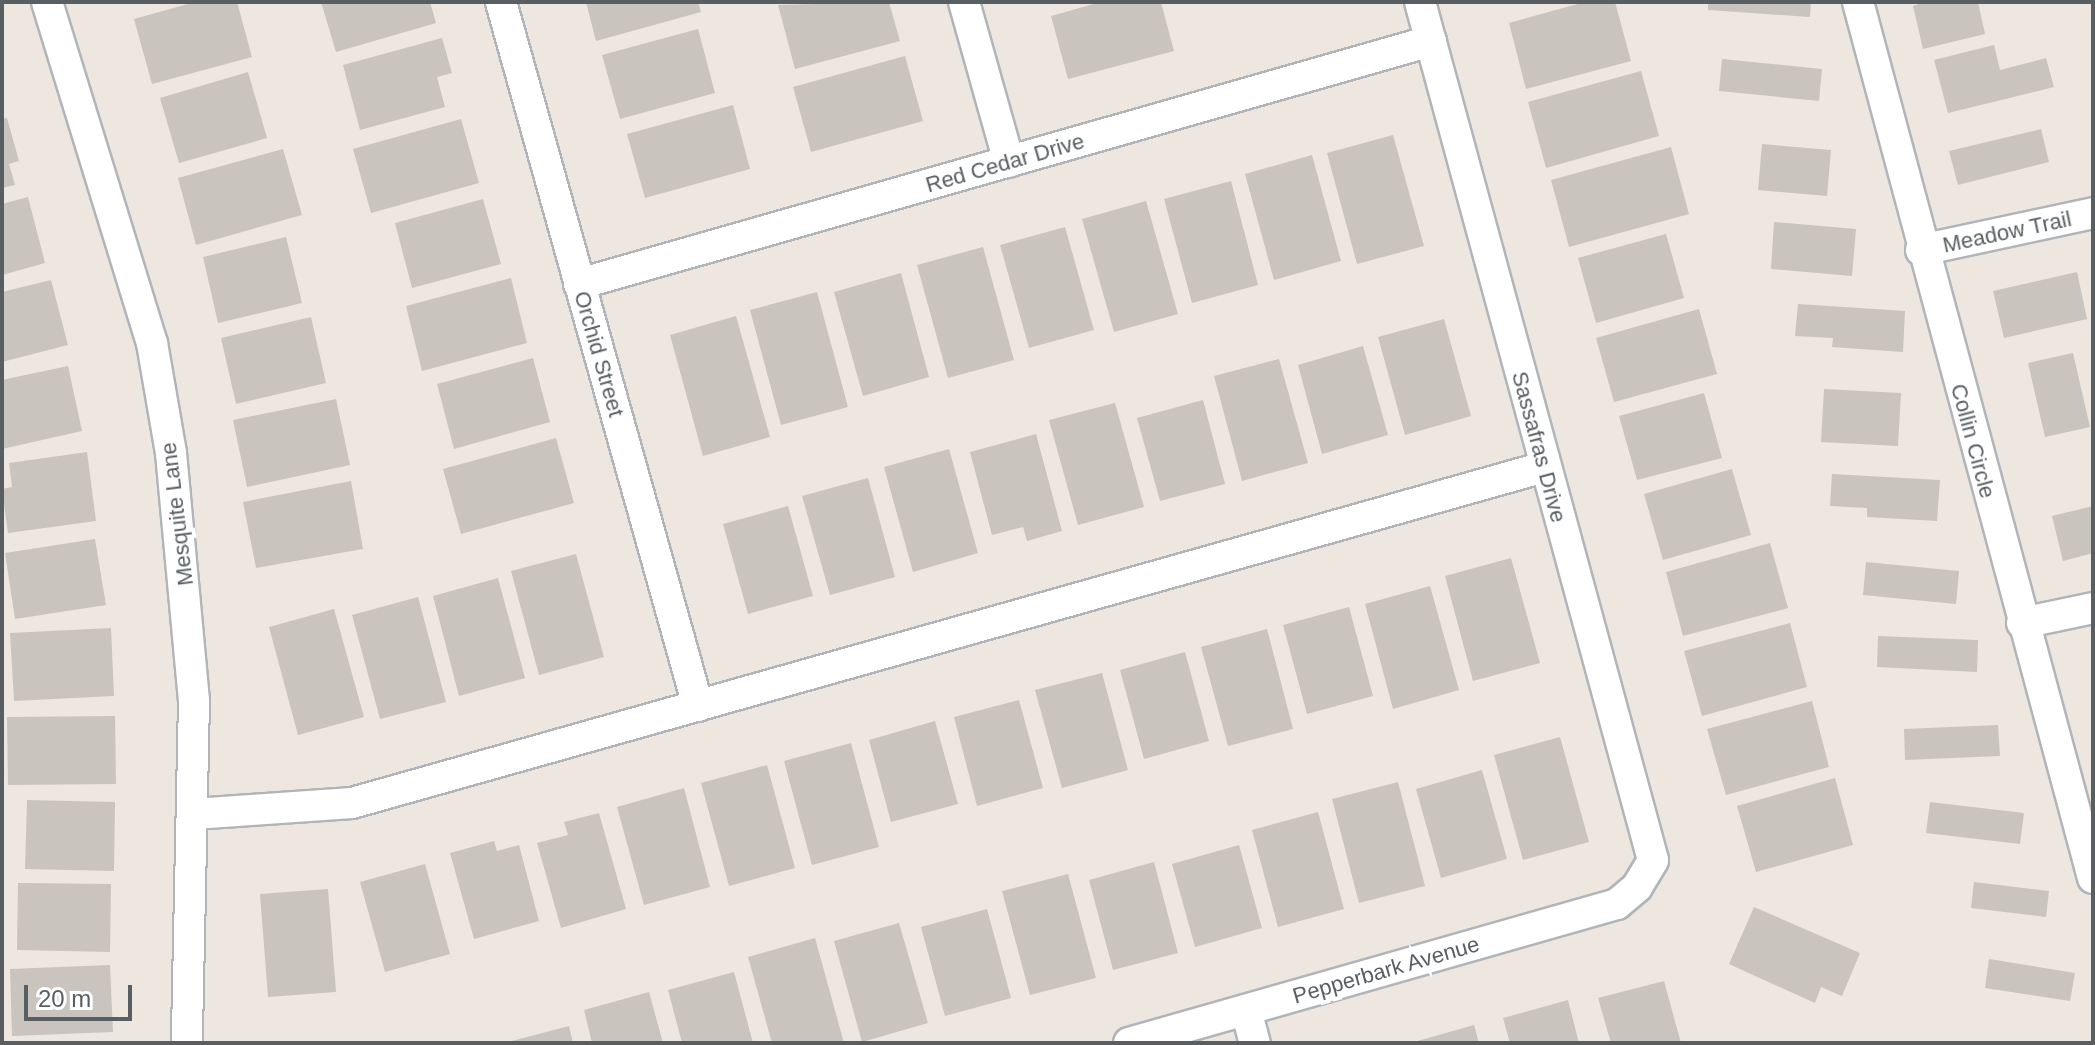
<!DOCTYPE html>
<html>
<head>
<meta charset="utf-8">
<style>
	body { margin:0 }
	#map { position:relative; width:2095px; height:1045px; overflow:hidden; background:#ede7df; font-family:Helvetica,sans-serif }
	div>[style] { position:absolute }
	.building>* { inset:0; background:#cac4be }
	.roads { filter:drop-shadow(2px 0 #b0b5b9) drop-shadow(-2px 0 #b0b5b9) drop-shadow(0 2px #b0b5b9) drop-shadow(0 -2px #b0b5b9) }
	.minor>* { height:30px; margin:-15px; padding:0 15px; transform-origin:15px; border-radius:15px; background:#fff }
	span { translate:-50% -50%; white-space:nowrap; text-align:center; line-height:1.15; -webkit-text-stroke:8px #fff; paint-order:stroke }
	.street-label { font-size:22px; color:#585f62 }
	.frame { position:absolute; inset:0; border:4px solid #585f62; pointer-events:none }
	.scale { position:absolute; left:24px; top:985px; width:108px; height:36px; box-sizing:border-box; border:4px solid #585f62; border-top:0; padding-left:10px; font-size:24px; line-height:28px; white-space:nowrap; color:#585f62; -webkit-text-stroke:6px #fff; paint-order:stroke }
</style>
</head>
<body>
<div id="map">
	<div class="building">
		<i style="clip-path:polygon(195px 2px,237px 2px,252px 57px,152px 84px,134px 19px)"></i>
		<i style="clip-path:polygon(321px 2px,430px 2px,436px 23px,336px 52px)"></i>
		<i style="clip-path:polygon(586px 2px,698px 2px,701px 12px,596px 41px)"></i>
		<i style="clip-path:polygon(889px 2px,900px 41px,795px 69px,778px 5px)"></i>
		<i style="clip-path:polygon(1101px 2px,1161px 2px,1174px 51px,1068px 79px,1051px 16px)"></i>
		<i style="clip-path:polygon(1585px 2px,1615px 2px,1631px 61px,1526px 89px,1509px 23px)"></i>
		<i style="clip-path:polygon(1708px 2px,1811px 2px,1810px 17px,1708px 10px)"></i>
		<i style="clip-path:polygon(1925px 2px,1978px 2px,1985px 34px,1923px 49px,1913px 6px)"></i>
		<i style="clip-path:polygon(698px 29px,715px 93px,620px 119px,602px 55px)"></i>
		<i style="clip-path:polygon(442px 38px,452px 73px,437px 77px,445px 107px,360px 130px,343px 65px)"></i>
		<i style="clip-path:polygon(1994px 45px,2000px 70px,2046px 58px,2054px 87px,1948px 113px,1934px 60px)"></i>
		<i style="clip-path:polygon(905px 56px,923px 121px,811px 152px,793px 87px)"></i>
		<i style="clip-path:polygon(1722px 59px,1822px 69px,1819px 101px,1719px 91px)"></i>
		<i style="clip-path:polygon(1641px 71px,1659px 136px,1546px 168px,1528px 102px)"></i>
		<i style="clip-path:polygon(248px 72px,267px 138px,179px 163px,160px 98px)"></i>
		<i style="clip-path:polygon(733px 105px,750px 169px,645px 198px,627px 134px)"></i>
		<i style="clip-path:polygon(7px 118px,19px 161px,9px 164px,15px 185px,2px 188px,2px 119px)"></i>
		<i style="clip-path:polygon(461px 119px,479px 183px,371px 213px,353px 149px)"></i>
		<i style="clip-path:polygon(2041px 129px,2049px 162px,1958px 185px,1949px 151px)"></i>
		<i style="clip-path:polygon(1393px 135px,1424px 246px,1357px 264px,1327px 153px)"></i>
		<i style="clip-path:polygon(1762px 144px,1831px 150px,1827px 196px,1758px 190px)"></i>
		<i style="clip-path:polygon(1671px 147px,1689px 214px,1569px 247px,1551px 180px)"></i>
		<i style="clip-path:polygon(283px 149px,302px 215px,196px 245px,178px 178px)"></i>
		<i style="clip-path:polygon(1312px 155px,1341px 261px,1274px 280px,1245px 174px)"></i>
		<i style="clip-path:polygon(1231px 181px,1258px 285px,1192px 303px,1164px 199px)"></i>
		<i style="clip-path:polygon(28px 197px,45px 263px,2px 275px,2px 204px)"></i>
		<i style="clip-path:polygon(483px 199px,501px 264px,412px 288px,395px 223px)"></i>
		<i style="clip-path:polygon(1146px 201px,1178px 314px,1114px 332px,1082px 219px)"></i>
		<i style="clip-path:polygon(1774px 222px,1856px 229px,1852px 276px,1771px 269px)"></i>
		<i style="clip-path:polygon(1065px 227px,1094px 330px,1029px 348px,1000px 245px)"></i>
		<i style="clip-path:polygon(1666px 234px,1684px 298px,1596px 323px,1578px 258px)"></i>
		<i style="clip-path:polygon(286px 237px,302px 303px,218px 323px,203px 257px)"></i>
		<i style="clip-path:polygon(983px 247px,1014px 360px,948px 378px,917px 265px)"></i>
		<i style="clip-path:polygon(2077px 272px,2087px 319px,2004px 338px,1993px 291px)"></i>
		<i style="clip-path:polygon(901px 273px,929px 377px,863px 396px,834px 292px)"></i>
		<i style="clip-path:polygon(511px 278px,527px 343px,422px 371px,406px 306px)"></i>
		<i style="clip-path:polygon(51px 280px,68px 345px,2px 362px,2px 292px)"></i>
		<i style="clip-path:polygon(817px 292px,848px 407px,781px 425px,750px 310px)"></i>
		<i style="clip-path:polygon(1798px 304px,1905px 311px,1903px 352px,1832px 347px,1833px 338px,1795px 336px)"></i>
		<i style="clip-path:polygon(1699px 309px,1717px 374px,1614px 402px,1596px 338px)"></i>
		<i style="clip-path:polygon(736px 316px,770px 437px,703px 456px,670px 335px)"></i>
		<i style="clip-path:polygon(311px 317px,326px 383px,236px 404px,221px 338px)"></i>
		<i style="clip-path:polygon(1444px 319px,1471px 416px,1405px 435px,1378px 337px)"></i>
		<i style="clip-path:polygon(1363px 346px,1388px 435px,1322px 454px,1298px 365px)"></i>
		<i style="clip-path:polygon(2073px 353px,2090px 427px,2045px 437px,2028px 363px)"></i>
		<i style="clip-path:polygon(533px 358px,550px 422px,454px 449px,437px 384px)"></i>
		<i style="clip-path:polygon(1279px 359px,1308px 463px,1242px 481px,1214px 376px)"></i>
		<i style="clip-path:polygon(68px 366px,82px 431px,2px 449px,2px 380px)"></i>
		<i style="clip-path:polygon(1824px 389px,1901px 393px,1898px 446px,1821px 442px)"></i>
		<i style="clip-path:polygon(1704px 393px,1722px 458px,1637px 480px,1619px 416px)"></i>
		<i style="clip-path:polygon(336px 399px,350px 465px,247px 487px,233px 420px)"></i>
		<i style="clip-path:polygon(1203px 400px,1225px 484px,1160px 501px,1137px 418px)"></i>
		<i style="clip-path:polygon(1115px 403px,1144px 507px,1078px 525px,1049px 420px)"></i>
		<i style="clip-path:polygon(1036px 434px,1062px 531px,1027px 541px,1023px 527px,992px 535px,970px 452px)"></i>
		<i style="clip-path:polygon(556px 438px,574px 503px,461px 534px,443px 469px)"></i>
		<i style="clip-path:polygon(949px 449px,978px 553px,913px 572px,884px 467px)"></i>
		<i style="clip-path:polygon(87px 452px,96px 521px,8px 533px,2px 489px,12px 487px,9px 463px)"></i>
		<i style="clip-path:polygon(1732px 469px,1751px 535px,1663px 560px,1644px 494px)"></i>
		<i style="clip-path:polygon(1832px 474px,1940px 480px,1937px 521px,1867px 517px,1867px 508px,1830px 506px)"></i>
		<i style="clip-path:polygon(868px 478px,895px 577px,830px 595px,802px 496px)"></i>
		<i style="clip-path:polygon(351px 481px,363px 549px,256px 568px,243px 502px)"></i>
		<i style="clip-path:polygon(788px 506px,813px 596px,748px 614px,723px 524px)"></i>
		<i style="clip-path:polygon(2093px 506px,2093px 553px,2063px 561px,2052px 516px)"></i>
		<i style="clip-path:polygon(95px 539px,106px 605px,15px 619px,5px 553px)"></i>
		<i style="clip-path:polygon(1770px 543px,1788px 608px,1683px 636px,1666px 572px)"></i>
		<i style="clip-path:polygon(576px 554px,604px 657px,539px 675px,511px 571px)"></i>
		<i style="clip-path:polygon(1511px 558px,1540px 663px,1473px 681px,1445px 576px)"></i>
		<i style="clip-path:polygon(1866px 562px,1959px 571px,1956px 604px,1863px 595px)"></i>
		<i style="clip-path:polygon(498px 578px,525px 678px,459px 696px,433px 596px)"></i>
		<i style="clip-path:polygon(1430px 586px,1459px 690px,1393px 709px,1365px 604px)"></i>
		<i style="clip-path:polygon(418px 597px,446px 702px,380px 719px,352px 615px)"></i>
		<i style="clip-path:polygon(1349px 607px,1373px 696px,1307px 714px,1283px 625px)"></i>
		<i style="clip-path:polygon(334px 609px,364px 717px,298px 735px,269px 627px)"></i>
		<i style="clip-path:polygon(1790px 623px,1807px 687px,1702px 716px,1684px 651px)"></i>
		<i style="clip-path:polygon(111px 628px,114px 696px,14px 701px,10px 633px)"></i>
		<i style="clip-path:polygon(1267px 629px,1293px 729px,1228px 746px,1201px 647px)"></i>
		<i style="clip-path:polygon(1878px 636px,1978px 640px,1977px 672px,1877px 667px)"></i>
		<i style="clip-path:polygon(1185px 652px,1209px 741px,1144px 759px,1120px 670px)"></i>
		<i style="clip-path:polygon(1102px 673px,1128px 770px,1062px 788px,1035px 690px)"></i>
		<i style="clip-path:polygon(1019px 700px,1043px 788px,977px 806px,954px 717px)"></i>
		<i style="clip-path:polygon(1812px 701px,1829px 767px,1726px 795px,1707px 729px)"></i>
		<i style="clip-path:polygon(115px 716px,116px 784px,8px 785px,7px 717px)"></i>
		<i style="clip-path:polygon(935px 721px,958px 804px,891px 822px,869px 740px)"></i>
		<i style="clip-path:polygon(1998px 725px,2000px 756px,1905px 760px,1904px 729px)"></i>
		<i style="clip-path:polygon(1560px 737px,1589px 842px,1523px 860px,1494px 755px)"></i>
		<i style="clip-path:polygon(851px 743px,879px 847px,812px 865px,784px 761px)"></i>
		<i style="clip-path:polygon(767px 765px,795px 868px,729px 886px,701px 783px)"></i>
		<i style="clip-path:polygon(1482px 770px,1507px 859px,1441px 878px,1416px 789px)"></i>
		<i style="clip-path:polygon(1835px 778px,1853px 845px,1756px 872px,1737px 806px)"></i>
		<i style="clip-path:polygon(1398px 782px,1425px 886px,1359px 903px,1332px 799px)"></i>
		<i style="clip-path:polygon(684px 788px,710px 887px,644px 905px,617px 807px)"></i>
		<i style="clip-path:polygon(27px 800px,115px 802px,114px 871px,25px 869px)"></i>
		<i style="clip-path:polygon(1930px 802px,2024px 813px,2020px 844px,1926px 833px)"></i>
		<i style="clip-path:polygon(1318px 812px,1344px 909px,1278px 927px,1252px 830px)"></i>
		<i style="clip-path:polygon(599px 813px,626px 909px,561px 928px,537px 843px,568px 835px,564px 822px)"></i>
		<i style="clip-path:polygon(494px 841px,497px 851px,519px 845px,539px 921px,474px 939px,450px 853px)"></i>
		<i style="clip-path:polygon(1239px 845px,1262px 928px,1195px 947px,1172px 864px)"></i>
		<i style="clip-path:polygon(1154px 862px,1178px 953px,1113px 970px,1089px 880px)"></i>
		<i style="clip-path:polygon(425px 864px,450px 954px,385px 972px,360px 882px)"></i>
		<i style="clip-path:polygon(1068px 874px,1096px 978px,1030px 995px,1002px 891px)"></i>
		<i style="clip-path:polygon(1974px 882px,2049px 891px,2046px 917px,1971px 908px)"></i>
		<i style="clip-path:polygon(18px 883px,111px 884px,110px 952px,17px 950px)"></i>
		<i style="clip-path:polygon(328px 889px,336px 992px,268px 997px,260px 894px)"></i>
		<i style="clip-path:polygon(1754px 907px,1860px 953px,1842px 996px,1821px 987px,1815px 1003px,1729px 964px)"></i>
		<i style="clip-path:polygon(987px 909px,1011px 998px,945px 1016px,921px 927px)"></i>
		<i style="clip-path:polygon(899px 923px,928px 1023px,862px 1042px,834px 941px)"></i>
		<i style="clip-path:polygon(815px 938px,844px 1043px,772px 1043px,748px 957px)"></i>
		<i style="clip-path:polygon(1989px 959px,2075px 973px,2070px 1001px,1985px 988px)"></i>
		<i style="clip-path:polygon(110px 965px,113px 1032px,12px 1036px,10px 969px)"></i>
		<i style="clip-path:polygon(734px 972px,753px 1043px,682px 1043px,668px 990px)"></i>
		<i style="clip-path:polygon(1664px 981px,1681px 1043px,1611px 1043px,1598px 998px)"></i>
		<i style="clip-path:polygon(649px 992px,663px 1043px,592px 1043px,584px 1010px)"></i>
		<i style="clip-path:polygon(1568px 1000px,1579px 1043px,1510px 1043px,1503px 1018px)"></i>
		<i style="clip-path:polygon(1474px 1025px,1479px 1043px,1414px 1043px,1414px 1042px)"></i>
		<i style="clip-path:polygon(569px 1026px,573px 1043px,508px 1043px,508px 1042px)"></i>
	</div>
	<div class="roads">
		<div class="minor">
			<i style="left:47px;top:2px;width:357px;rotate:72.9deg"></i>
			<i style="left:152px;top:343px;width:112px;rotate:80.2deg"></i>
			<i style="left:171px;top:453px;width:248px;rotate:84.7deg"></i>
			<i style="left:194px;top:700px;width:343px;rotate:91.2deg"></i>
			<i style="left:501px;top:2px;width:731px;rotate:74.37deg"></i>
			<i style="left:964px;top:2px;width:166px;rotate:74.3deg"></i>
			<i style="left:1858px;top:2px;width:907px;rotate:74.98deg"></i>
			<i style="left:1921px;top:250px;width:176px;rotate:-12.1deg"></i>
			<i style="left:579px;top:284px;width:886px;rotate:-15.92deg"></i>
			<i style="left:2022px;top:623px;width:73px;rotate:-11.9deg"></i>
			<i style="left:194px;top:814px;width:158px;rotate:-4deg"></i>
			<i style="left:352px;top:803px;width:1238px;rotate:-15.74deg"></i>
			<i style="left:1246px;top:1010px;width:34px;rotate:75deg"></i>
			<i style="left:1129px;top:1043px;width:507px;rotate:-15.9deg"></i>
			<i style="left:1617px;top:904px;width:26px;rotate:-40deg"></i>
			<i style="left:1637px;top:887px;width:31px;rotate:-59deg"></i>
			<i style="left:1653px;top:860px;width:889px;rotate:-105.19deg"></i>
		</div>
	</div>
	<div class="street-label">
		<span style="left:1005px;top:163px;rotate:-16deg">Red Cedar Drive</span>
		<span style="left:2007px;top:232px;rotate:-12deg">Meadow Trail</span>
		<span style="left:599px;top:354px;rotate:74deg">Orchid Street</span>
		<span style="left:1973px;top:441px;rotate:75deg">Collin Circle</span>
		<span style="left:1539px;top:447px;rotate:75deg">Sassafras Drive</span>
		<span style="left:177px;top:514px;rotate:-97deg">Mesquite Lane</span>
		<span style="left:1386px;top:970px;rotate:-16deg">Pepperbark Avenue</span>
	</div>
	<div class="frame"></div>
	<div class="scale">20 m</div>
</div>
</body>
</html>
